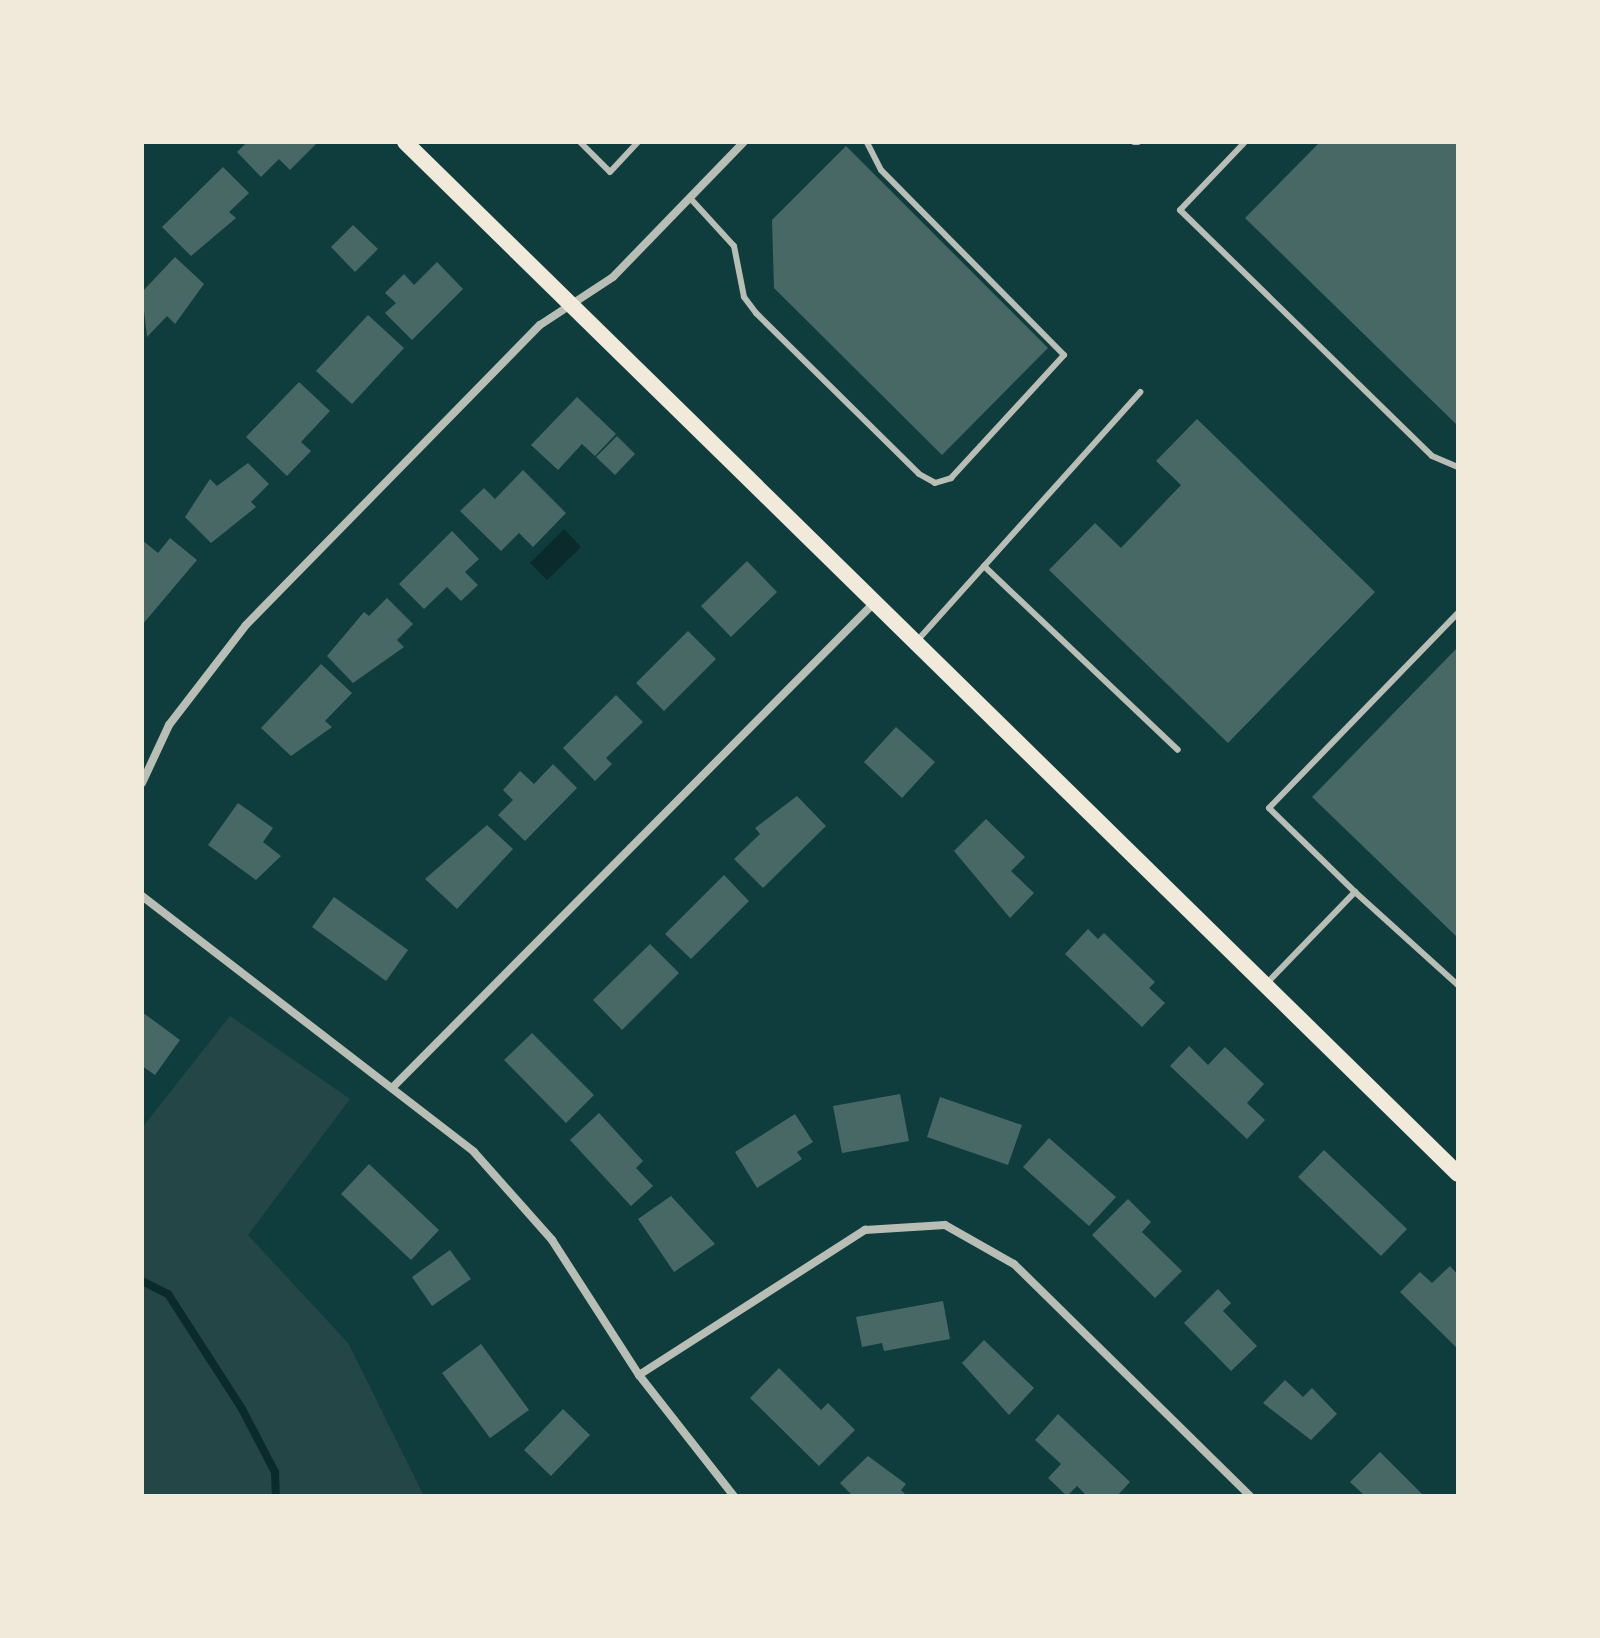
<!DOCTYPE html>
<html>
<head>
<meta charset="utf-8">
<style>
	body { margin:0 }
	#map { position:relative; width:1600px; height:1638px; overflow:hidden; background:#0f3d3e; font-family:Rubik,sans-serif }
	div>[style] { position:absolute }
	.green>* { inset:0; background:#244646 }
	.water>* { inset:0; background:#0a2a2b }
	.stream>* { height:8px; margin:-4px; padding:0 4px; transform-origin:4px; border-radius:4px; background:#0a2a2b }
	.building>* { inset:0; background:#486865 }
	.service>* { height:6px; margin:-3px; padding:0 3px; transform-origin:3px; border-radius:3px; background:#b8beb3 }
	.minor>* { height:8px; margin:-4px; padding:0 4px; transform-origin:4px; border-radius:4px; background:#b8beb3 }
	.secondary>* { height:16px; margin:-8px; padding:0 8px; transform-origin:8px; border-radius:8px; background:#f1e9da }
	span { translate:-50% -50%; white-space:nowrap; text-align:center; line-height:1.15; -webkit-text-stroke:6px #f1e9da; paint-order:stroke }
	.frame { position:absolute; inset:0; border:144px solid #f1e9da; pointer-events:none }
</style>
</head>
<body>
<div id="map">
	<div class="green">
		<i style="clip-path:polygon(230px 1016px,350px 1099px,248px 1235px,348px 1343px,424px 1496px,142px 1496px,142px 1128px)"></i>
	</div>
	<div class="water">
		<i style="clip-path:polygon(564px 529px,581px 547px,547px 580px,530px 563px)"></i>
	</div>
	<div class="stream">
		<i style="left:142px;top:1281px;width:29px;rotate:27deg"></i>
		<i style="left:168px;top:1294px;width:137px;rotate:57.2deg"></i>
		<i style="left:242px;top:1409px;width:71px;rotate:62.4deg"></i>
		<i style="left:275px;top:1472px;width:24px;rotate:88deg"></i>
	</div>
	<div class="building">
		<i style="clip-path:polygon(247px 142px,314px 142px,316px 144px,290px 170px,279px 159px,261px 177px,237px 152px)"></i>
		<i style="clip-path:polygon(1320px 142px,1458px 142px,1458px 426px,1245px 218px)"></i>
		<i style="clip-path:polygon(846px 146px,1048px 348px,942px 455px,774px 288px,772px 220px)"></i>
		<i style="clip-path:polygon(223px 167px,249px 193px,229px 212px,236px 218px,191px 256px,162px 227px)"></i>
		<i style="clip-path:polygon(353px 225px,378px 249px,355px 272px,331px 247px)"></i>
		<i style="clip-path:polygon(175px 257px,204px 284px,175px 324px,167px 316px,147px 337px,142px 292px)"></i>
		<i style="clip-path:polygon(437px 262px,463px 289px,412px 340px,385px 313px,396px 303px,385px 293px,404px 274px,414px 285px)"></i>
		<i style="clip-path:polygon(368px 315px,404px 348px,352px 404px,316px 371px)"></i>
		<i style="clip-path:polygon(299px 382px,330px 411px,301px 442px,311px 451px,287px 476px,246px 437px)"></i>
		<i style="clip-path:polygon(577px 397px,616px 434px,595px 456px,582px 444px,558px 470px,531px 445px)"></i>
		<i style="clip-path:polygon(1197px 419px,1375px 592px,1228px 743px,1049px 570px,1095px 523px,1121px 548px,1181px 485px,1156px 461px)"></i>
		<i style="clip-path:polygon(617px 436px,635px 454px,615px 475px,596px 457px)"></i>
		<i style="clip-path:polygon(248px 463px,269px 484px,251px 502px,256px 507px,211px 543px,185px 517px,210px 479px,217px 486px)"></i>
		<i style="clip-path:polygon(523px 470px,566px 513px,533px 547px,519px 533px,501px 551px,460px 511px,484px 488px,495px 499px)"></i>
		<i style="clip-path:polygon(452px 531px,479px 559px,465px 572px,478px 585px,461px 601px,447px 587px,424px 609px,399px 584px)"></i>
		<i style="clip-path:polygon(170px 538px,197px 560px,142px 625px,142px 540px,158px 553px)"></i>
		<i style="clip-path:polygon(747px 561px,777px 592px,731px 637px,701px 606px)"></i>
		<i style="clip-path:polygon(387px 598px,413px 624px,397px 640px,404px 647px,353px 683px,327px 656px,364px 612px,369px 616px)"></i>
		<i style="clip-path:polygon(688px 631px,716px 659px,664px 711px,636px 683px)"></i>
		<i style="clip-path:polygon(1458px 647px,1458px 938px,1312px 797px)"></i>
		<i style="clip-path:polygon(321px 664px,352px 693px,325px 721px,332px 727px,291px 756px,261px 728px)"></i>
		<i style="clip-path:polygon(616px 695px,643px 722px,606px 758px,612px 764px,595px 781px,563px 748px)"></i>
		<i style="clip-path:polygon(896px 727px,935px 762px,902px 798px,864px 762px)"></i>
		<i style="clip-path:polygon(553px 764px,577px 788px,525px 841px,498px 815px,513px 800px,503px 790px,520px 771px,534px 784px)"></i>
		<i style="clip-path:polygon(797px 796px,826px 826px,763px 888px,734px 859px,760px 834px,755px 828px)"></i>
		<i style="clip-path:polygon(238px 803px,273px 828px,263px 842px,281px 856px,256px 880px,208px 845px)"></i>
		<i style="clip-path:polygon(986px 819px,1025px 857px,1011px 871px,1034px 893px,1010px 918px,954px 851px)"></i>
		<i style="clip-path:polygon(487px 825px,513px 849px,457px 909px,425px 879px)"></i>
		<i style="clip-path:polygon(724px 875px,749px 901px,691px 959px,665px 934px)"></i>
		<i style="clip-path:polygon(334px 897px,408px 950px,386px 981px,312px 927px)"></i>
		<i style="clip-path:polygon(1088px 929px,1098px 939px,1104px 933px,1155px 982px,1149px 988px,1165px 1003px,1142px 1027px,1065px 954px)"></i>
		<i style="clip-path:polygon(650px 944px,679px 973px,622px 1030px,593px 1000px)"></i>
		<i style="clip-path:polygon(142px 1012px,180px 1040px,155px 1075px,142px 1066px)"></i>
		<i style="clip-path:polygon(532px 1033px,594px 1095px,566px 1123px,504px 1060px)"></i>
		<i style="clip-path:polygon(1189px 1046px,1208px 1065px,1225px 1047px,1264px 1084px,1247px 1103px,1265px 1120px,1247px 1139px,1170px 1066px)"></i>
		<i style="clip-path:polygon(900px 1094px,909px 1141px,842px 1153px,833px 1106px)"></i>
		<i style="clip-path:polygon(940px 1097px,1022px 1125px,1008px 1165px,927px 1137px)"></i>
		<i style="clip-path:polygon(599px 1113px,643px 1161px,636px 1168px,653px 1186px,631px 1206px,570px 1140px)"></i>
		<i style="clip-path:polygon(795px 1114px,813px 1142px,797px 1152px,802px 1159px,757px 1188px,735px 1152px)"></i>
		<i style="clip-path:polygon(1049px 1138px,1116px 1197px,1089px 1226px,1023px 1167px)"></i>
		<i style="clip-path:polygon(1324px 1150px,1407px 1229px,1381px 1256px,1298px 1177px)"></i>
		<i style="clip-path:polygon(369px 1164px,439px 1230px,411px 1260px,341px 1194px)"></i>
		<i style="clip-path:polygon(671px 1196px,715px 1244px,674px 1272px,638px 1219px)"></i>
		<i style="clip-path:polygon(1128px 1199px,1151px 1222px,1142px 1232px,1182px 1271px,1155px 1298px,1092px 1235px)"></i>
		<i style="clip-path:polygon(450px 1250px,471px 1279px,432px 1306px,412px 1277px)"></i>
		<i style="clip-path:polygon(1450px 1266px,1458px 1275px,1458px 1349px,1400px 1292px,1420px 1272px,1432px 1283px)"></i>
		<i style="clip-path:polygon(1218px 1289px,1231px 1303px,1223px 1311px,1257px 1346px,1231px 1371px,1184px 1323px)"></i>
		<i style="clip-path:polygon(943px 1301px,950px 1339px,884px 1351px,882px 1343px,862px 1347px,856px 1317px)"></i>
		<i style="clip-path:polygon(984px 1340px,1034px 1388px,1009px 1415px,962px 1363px)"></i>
		<i style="clip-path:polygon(481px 1344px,529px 1410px,490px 1438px,442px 1373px)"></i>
		<i style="clip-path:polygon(779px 1368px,821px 1410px,828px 1403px,855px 1430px,819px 1466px,750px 1398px)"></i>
		<i style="clip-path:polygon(1285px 1380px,1303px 1397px,1312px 1388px,1337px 1414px,1311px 1440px,1263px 1403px)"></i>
		<i style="clip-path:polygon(563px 1409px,590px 1435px,551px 1476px,524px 1450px)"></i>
		<i style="clip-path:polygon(1058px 1414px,1130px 1482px,1117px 1496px,1087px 1496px,1077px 1486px,1067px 1496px,1048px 1478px,1061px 1464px,1035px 1440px)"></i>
		<i style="clip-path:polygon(1380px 1452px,1422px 1494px,1419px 1496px,1365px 1496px,1350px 1482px)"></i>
		<i style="clip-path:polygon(868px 1456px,906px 1484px,901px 1490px,907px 1496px,853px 1496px,840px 1483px)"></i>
	</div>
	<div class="service">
		<i style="left:580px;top:142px;width:42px;rotate:45deg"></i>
		<i style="left:610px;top:172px;width:41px;rotate:-47deg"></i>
		<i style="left:1134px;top:142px;width:4px"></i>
		<i style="left:1245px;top:142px;width:94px;rotate:133.7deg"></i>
		<i style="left:1180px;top:210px;width:352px;rotate:44.3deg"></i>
		<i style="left:1432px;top:456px;width:28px;rotate:23deg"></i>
		<i style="left:690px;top:198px;width:65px;rotate:47.5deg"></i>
		<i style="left:734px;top:246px;width:52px;rotate:78.9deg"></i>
		<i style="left:744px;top:297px;width:20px;rotate:53deg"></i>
		<i style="left:756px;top:313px;width:229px;rotate:44.6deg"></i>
		<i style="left:919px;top:474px;width:18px;rotate:29deg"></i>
		<i style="left:935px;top:483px;width:17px;rotate:-17deg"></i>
		<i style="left:951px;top:478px;width:167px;rotate:-47.4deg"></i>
		<i style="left:1064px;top:355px;width:260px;rotate:-134.7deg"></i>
		<i style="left:881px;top:170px;width:31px;rotate:-117deg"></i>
		<i style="left:984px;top:566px;width:267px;rotate:43.5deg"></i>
		<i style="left:916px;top:642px;width:336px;rotate:-48.1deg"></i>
		<i style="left:1355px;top:892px;width:120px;rotate:-135.7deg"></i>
		<i style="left:1269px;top:808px;width:272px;rotate:-45.9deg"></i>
		<i style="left:1267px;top:983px;width:127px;rotate:-46deg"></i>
		<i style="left:1355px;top:892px;width:139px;rotate:42.1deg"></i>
	</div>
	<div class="minor">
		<i style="left:142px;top:783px;width:64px;rotate:-65deg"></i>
		<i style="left:169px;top:725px;width:126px;rotate:-52.4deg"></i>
		<i style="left:246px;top:625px;width:420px;rotate:-45.6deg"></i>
		<i style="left:540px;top:325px;width:87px;rotate:-33.3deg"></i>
		<i style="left:613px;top:277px;width:188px;rotate:-45.9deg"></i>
		<i style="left:142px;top:896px;width:419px;rotate:37.6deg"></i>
		<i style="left:474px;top:1152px;width:118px;rotate:48.4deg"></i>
		<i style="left:552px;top:1240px;width:161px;rotate:57.2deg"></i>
		<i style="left:639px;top:1375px;width:154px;rotate:51.9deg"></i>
		<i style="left:394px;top:1086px;width:680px;rotate:-45.18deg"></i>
		<i style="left:639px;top:1375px;width:269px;rotate:-32.7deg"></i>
		<i style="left:865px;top:1230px;width:80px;rotate:-3.6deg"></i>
		<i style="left:945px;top:1225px;width:79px;rotate:29.5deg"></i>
		<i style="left:1014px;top:1264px;width:331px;rotate:44.5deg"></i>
	</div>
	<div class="secondary">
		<i style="left:405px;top:142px;width:1474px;rotate:44.42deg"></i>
	</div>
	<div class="frame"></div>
</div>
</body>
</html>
